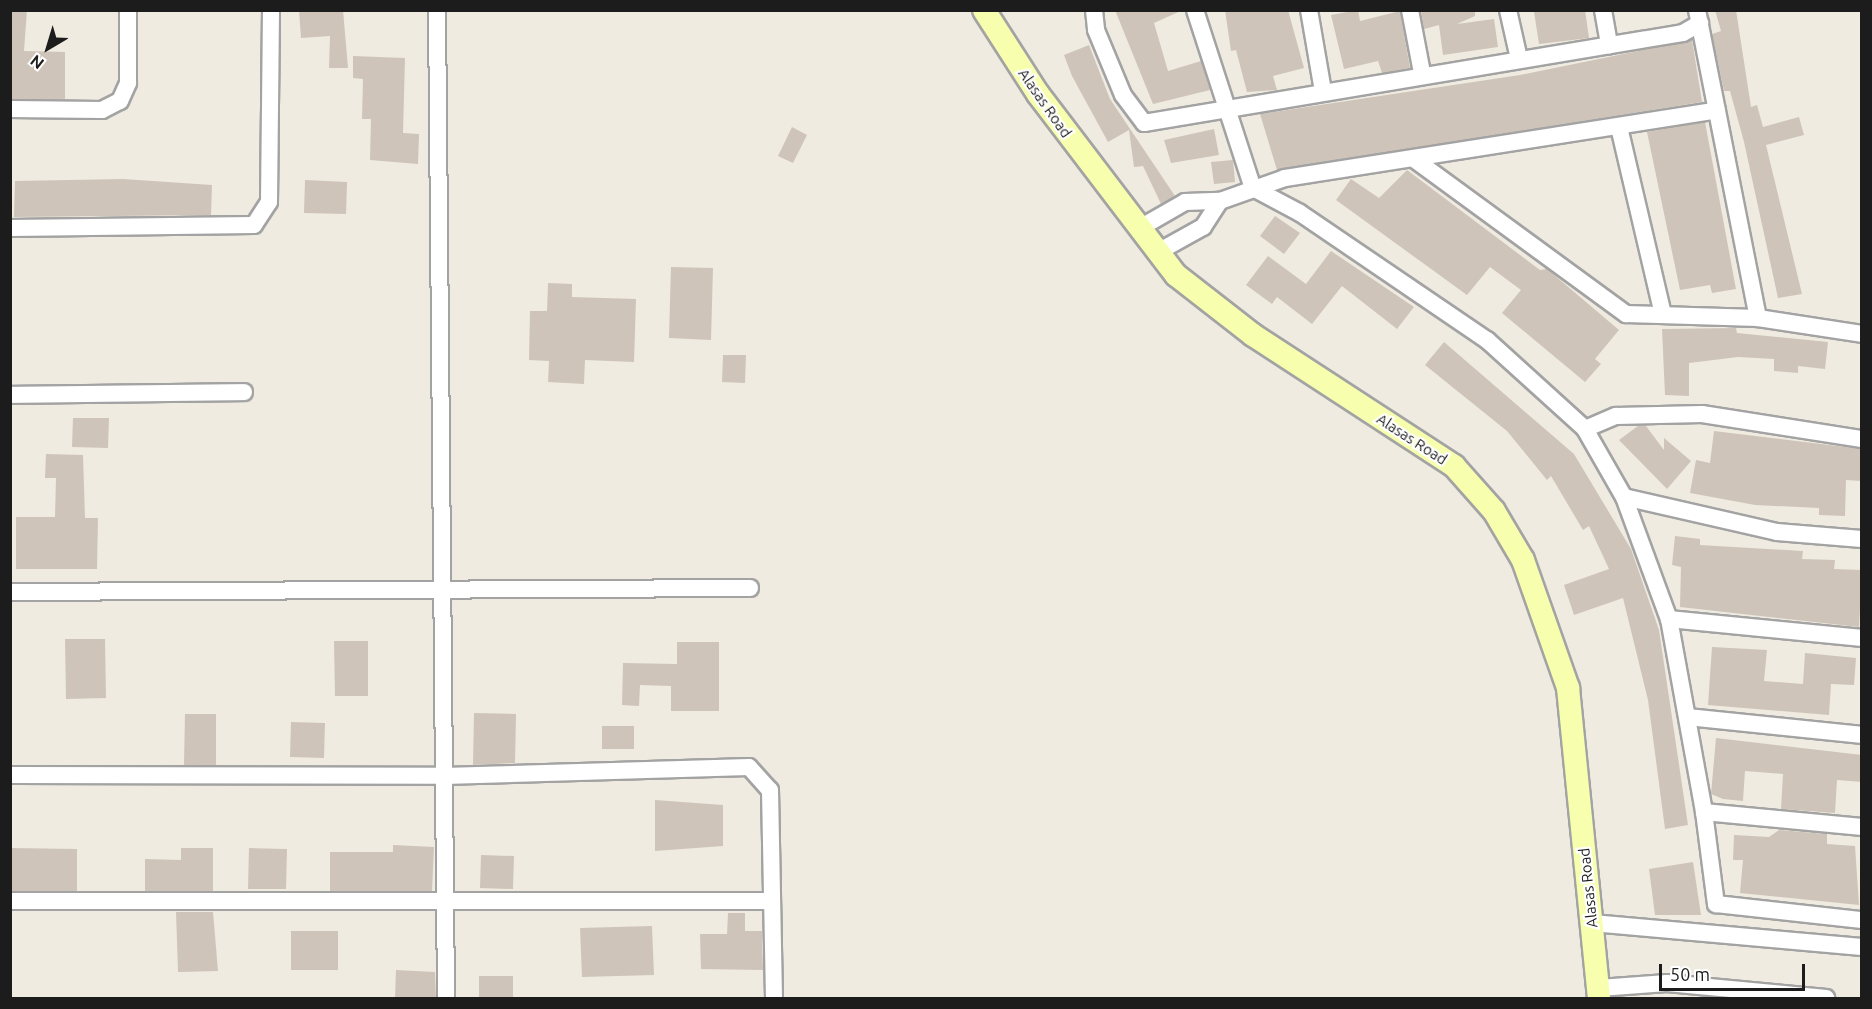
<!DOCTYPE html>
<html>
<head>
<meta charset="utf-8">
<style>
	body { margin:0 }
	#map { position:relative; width:1872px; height:1009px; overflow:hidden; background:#efebe0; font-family:Ubuntu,sans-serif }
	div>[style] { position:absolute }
	.building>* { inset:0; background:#cfc4b9 }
	.roads { filter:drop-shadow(2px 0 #a3a3a3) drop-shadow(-2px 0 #a3a3a3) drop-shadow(0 2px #a3a3a3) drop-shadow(0 -2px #a3a3a3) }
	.street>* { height:16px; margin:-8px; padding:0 8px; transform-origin:8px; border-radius:8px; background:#fff }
	.secondary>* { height:22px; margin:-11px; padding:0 11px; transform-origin:11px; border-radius:11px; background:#f7ffae }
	span { translate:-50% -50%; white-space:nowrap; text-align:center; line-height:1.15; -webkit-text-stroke:4.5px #fff; paint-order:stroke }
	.street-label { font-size:15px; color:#1c1c1c }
	.frame { position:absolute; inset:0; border:12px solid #1c1c1c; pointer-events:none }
	.north { position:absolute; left:18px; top:18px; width:60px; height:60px; -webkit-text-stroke:4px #fff; paint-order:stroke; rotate:218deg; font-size:16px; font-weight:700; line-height:24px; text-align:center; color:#1c1c1c }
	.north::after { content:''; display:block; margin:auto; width:21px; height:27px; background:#1c1c1c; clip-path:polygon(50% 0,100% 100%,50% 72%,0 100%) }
	.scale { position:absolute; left:1659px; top:964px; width:146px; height:27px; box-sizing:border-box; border:3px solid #1c1c1c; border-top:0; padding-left:8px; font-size:18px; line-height:21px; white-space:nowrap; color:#1c1c1c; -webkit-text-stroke:4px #fff; paint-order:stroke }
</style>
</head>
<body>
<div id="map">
	<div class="building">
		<i style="clip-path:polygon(10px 10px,27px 10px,24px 51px,65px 52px,65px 99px,10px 99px)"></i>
		<i style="clip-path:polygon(299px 10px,343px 10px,348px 68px,329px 68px,330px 36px,301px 38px)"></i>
		<i style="clip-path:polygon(1115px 10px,1183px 10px,1154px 23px,1168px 71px,1201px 61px,1210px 90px,1153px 104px)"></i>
		<i style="clip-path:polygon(1225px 10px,1288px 10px,1304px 68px,1273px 76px,1277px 90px,1247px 92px,1236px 50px,1231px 51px)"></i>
		<i style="clip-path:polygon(1358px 10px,1360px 21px,1400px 11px,1410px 68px,1382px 73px,1378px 61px,1344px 69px,1331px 15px)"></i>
		<i style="clip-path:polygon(1421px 10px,1475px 10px,1475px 16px,1457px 24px,1494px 19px,1498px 47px,1443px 55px,1439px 25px,1424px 29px)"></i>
		<i style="clip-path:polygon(1585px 10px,1589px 38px,1539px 44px,1534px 12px)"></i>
		<i style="clip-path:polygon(1715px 10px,1736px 10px,1751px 107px,1757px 105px,1763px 127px,1799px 117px,1804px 135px,1766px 145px,1802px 294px,1778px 298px,1744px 142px,1730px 91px,1724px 91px,1712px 34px,1721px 31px)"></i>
		<i style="clip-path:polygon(1692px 40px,1702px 102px,1277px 170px,1260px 114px,1520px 75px)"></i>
		<i style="clip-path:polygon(1089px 45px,1110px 99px,1175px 196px,1161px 204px,1143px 166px,1134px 167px,1129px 130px,1108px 142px,1072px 76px,1064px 55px)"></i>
		<i style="clip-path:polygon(353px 56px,405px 58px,403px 133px,419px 134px,418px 164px,370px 160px,371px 119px,362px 119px,363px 79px,353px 78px)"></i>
		<i style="clip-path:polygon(1705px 122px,1736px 289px,1712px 293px,1710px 285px,1680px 290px,1647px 132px)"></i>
		<i style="clip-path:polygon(792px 127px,807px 135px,793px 163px,778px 156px)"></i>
		<i style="clip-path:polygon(1214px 129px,1219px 155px,1171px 163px,1164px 140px)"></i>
		<i style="clip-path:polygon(1233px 160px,1235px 182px,1214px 184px,1211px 162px)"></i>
		<i style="clip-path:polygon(1407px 170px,1540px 270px,1547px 269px,1619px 330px,1595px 359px,1601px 364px,1585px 382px,1502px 313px,1521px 290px,1490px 267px,1467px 295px,1336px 200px,1351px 179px,1379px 198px)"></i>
		<i style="clip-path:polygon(123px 179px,212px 185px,211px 215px,14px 217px,15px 181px)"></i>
		<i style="clip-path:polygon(305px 180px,347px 182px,346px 214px,304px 213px)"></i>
		<i style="clip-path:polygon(1275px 216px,1300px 233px,1284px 254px,1260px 236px)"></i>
		<i style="clip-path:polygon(1331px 251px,1414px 307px,1397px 329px,1342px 286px,1312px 324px,1277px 297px,1272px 304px,1246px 285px,1268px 256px,1306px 284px)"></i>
		<i style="clip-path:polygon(671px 267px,713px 268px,711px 340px,669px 338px)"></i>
		<i style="clip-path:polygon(548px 283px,572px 284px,572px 297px,636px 299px,634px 362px,585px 360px,584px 384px,548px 382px,549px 361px,529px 360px,530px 311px,547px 311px)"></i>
		<i style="clip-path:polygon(1736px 328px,1737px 333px,1828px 342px,1825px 369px,1798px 366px,1798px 373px,1774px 371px,1774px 359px,1738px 357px,1689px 363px,1689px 396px,1665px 395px,1662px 329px)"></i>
		<i style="clip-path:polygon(1444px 342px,1574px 454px,1631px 549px,1659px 630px,1688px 825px,1665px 829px,1648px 700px,1623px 598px,1574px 615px,1564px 585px,1609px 569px,1589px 526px,1583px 530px,1551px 476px,1547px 480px,1507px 431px,1425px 365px)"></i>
		<i style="clip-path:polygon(723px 355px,746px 355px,745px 383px,722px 382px)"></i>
		<i style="clip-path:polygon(73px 418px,109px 418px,108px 448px,72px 447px)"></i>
		<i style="clip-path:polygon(1638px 426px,1646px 426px,1664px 450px,1664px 438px,1691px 461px,1667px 489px,1619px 440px)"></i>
		<i style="clip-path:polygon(1714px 431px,1862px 449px,1862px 481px,1846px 480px,1845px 516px,1819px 515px,1819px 508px,1755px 505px,1690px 493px,1696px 460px,1710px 463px)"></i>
		<i style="clip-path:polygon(46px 454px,83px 455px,85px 518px,98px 518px,97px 569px,16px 569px,16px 517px,55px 517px,56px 478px,45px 478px)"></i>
		<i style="clip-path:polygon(1675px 536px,1700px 539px,1700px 545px,1803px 551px,1802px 559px,1835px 560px,1834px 569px,1862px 570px,1859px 627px,1680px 607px,1681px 567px,1672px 565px)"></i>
		<i style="clip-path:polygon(65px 639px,105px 639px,106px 698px,66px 699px)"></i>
		<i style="clip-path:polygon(334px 641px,368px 641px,368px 696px,335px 696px)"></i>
		<i style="clip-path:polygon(677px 642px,719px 642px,719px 711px,671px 711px,671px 686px,640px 685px,639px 706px,622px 705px,623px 663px,677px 664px)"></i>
		<i style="clip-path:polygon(1712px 647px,1767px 650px,1764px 681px,1803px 684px,1805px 653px,1856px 658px,1854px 685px,1831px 684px,1829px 715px,1708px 705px)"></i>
		<i style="clip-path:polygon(474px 713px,516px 714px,515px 763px,473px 765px)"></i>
		<i style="clip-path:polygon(185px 714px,216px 714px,216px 765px,184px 765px)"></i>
		<i style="clip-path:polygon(291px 722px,325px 723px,324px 758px,290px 757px)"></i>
		<i style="clip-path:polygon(602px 726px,634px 726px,634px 749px,602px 749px)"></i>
		<i style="clip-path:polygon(1716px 738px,1862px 755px,1862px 782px,1837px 780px,1835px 813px,1781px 809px,1783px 774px,1745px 771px,1743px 801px,1723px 799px,1711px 794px)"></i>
		<i style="clip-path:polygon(655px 800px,723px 805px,723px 846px,655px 851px)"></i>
		<i style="clip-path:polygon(1779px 830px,1827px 834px,1827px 844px,1855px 846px,1859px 905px,1740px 893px,1743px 860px,1733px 860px,1734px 835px,1769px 837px)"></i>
		<i style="clip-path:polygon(393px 845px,434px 847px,432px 891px,330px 891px,330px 852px,393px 852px)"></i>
		<i style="clip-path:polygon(10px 848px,77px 849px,77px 891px,10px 891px)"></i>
		<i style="clip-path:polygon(181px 848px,213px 848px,213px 891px,145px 891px,145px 859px,181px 860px)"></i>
		<i style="clip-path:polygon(249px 848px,287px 849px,286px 889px,248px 889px)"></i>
		<i style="clip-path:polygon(481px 855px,514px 856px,513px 889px,480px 888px)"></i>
		<i style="clip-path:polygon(1693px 862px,1701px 915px,1655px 915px,1649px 869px)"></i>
		<i style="clip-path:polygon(176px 912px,213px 912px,218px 971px,178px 972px)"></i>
		<i style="clip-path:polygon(728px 913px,745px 913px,745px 931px,762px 931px,763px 970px,701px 969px,700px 934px,727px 934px)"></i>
		<i style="clip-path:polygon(652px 926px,654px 975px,582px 977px,580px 928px)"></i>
		<i style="clip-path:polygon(291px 931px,338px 931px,338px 970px,291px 970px)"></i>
		<i style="clip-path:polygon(396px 970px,435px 972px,436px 999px,395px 999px)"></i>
		<i style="clip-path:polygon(479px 976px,513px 976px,513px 999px,479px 999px)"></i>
	</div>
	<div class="roads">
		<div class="street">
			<i style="left:437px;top:10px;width:988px;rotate:89.48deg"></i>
			<i style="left:1094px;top:10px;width:20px;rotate:84deg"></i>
			<i style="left:1096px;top:30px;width:70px;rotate:67.4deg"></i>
			<i style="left:1123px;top:95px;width:35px;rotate:53deg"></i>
			<i style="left:1144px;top:123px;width:546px;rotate:-9.48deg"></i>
			<i style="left:1683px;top:33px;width:20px;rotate:-30deg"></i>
			<i style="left:1195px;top:10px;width:187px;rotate:72deg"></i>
			<i style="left:1253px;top:188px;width:53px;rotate:28deg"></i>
			<i style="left:1300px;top:213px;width:226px;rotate:34.2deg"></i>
			<i style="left:1487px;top:340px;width:132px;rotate:42.2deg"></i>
			<i style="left:1585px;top:429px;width:78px;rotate:60.2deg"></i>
			<i style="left:1624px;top:497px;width:157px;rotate:12.9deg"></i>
			<i style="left:1777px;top:532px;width:85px;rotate:4.7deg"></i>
			<i style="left:1309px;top:10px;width:82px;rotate:80.2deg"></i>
			<i style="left:1410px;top:10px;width:64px;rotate:79.2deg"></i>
			<i style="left:1508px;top:10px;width:50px;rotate:77.3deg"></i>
			<i style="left:1603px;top:10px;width:36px;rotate:80deg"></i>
			<i style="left:1697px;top:10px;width:314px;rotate:78.8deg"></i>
			<i style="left:10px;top:109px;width:92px;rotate:0.6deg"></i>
			<i style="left:102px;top:110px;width:20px;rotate:-27deg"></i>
			<i style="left:120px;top:101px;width:20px;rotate:-66deg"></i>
			<i style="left:128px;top:83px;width:73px;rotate:-90deg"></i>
			<i style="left:1619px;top:127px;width:192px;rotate:76.8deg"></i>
			<i style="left:1414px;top:159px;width:263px;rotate:36.2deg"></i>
			<i style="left:1626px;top:314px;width:132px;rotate:1.7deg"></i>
			<i style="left:1758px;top:318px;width:105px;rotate:8.7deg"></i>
			<i style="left:10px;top:228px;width:244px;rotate:-0.7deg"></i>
			<i style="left:254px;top:225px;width:27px;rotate:-57deg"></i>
			<i style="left:269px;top:202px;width:192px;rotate:-89.4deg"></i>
			<i style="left:1138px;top:229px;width:54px;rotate:-29.9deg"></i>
			<i style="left:1185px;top:202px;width:35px;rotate:-2deg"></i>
			<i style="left:1220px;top:201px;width:69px;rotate:-19.5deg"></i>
			<i style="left:1285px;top:178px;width:437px;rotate:-8.9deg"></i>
			<i style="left:1156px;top:253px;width:54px;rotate:-29deg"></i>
			<i style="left:1203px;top:227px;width:31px;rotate:-57deg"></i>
			<i style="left:10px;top:395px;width:234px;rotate:-0.7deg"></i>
			<i style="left:1585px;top:429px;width:34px;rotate:-23deg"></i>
			<i style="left:1616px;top:416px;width:86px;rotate:-1.3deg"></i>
			<i style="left:1702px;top:414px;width:162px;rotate:8.9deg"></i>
			<i style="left:1624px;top:497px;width:130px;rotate:69.8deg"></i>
			<i style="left:1669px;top:619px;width:196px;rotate:79.7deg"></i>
			<i style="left:1704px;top:812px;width:159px;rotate:5.4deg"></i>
			<i style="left:10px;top:592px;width:740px;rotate:-0.31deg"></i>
			<i style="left:1669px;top:619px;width:194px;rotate:5.6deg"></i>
			<i style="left:1688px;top:717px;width:175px;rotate:5.9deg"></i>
			<i style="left:10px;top:775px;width:434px;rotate:0.1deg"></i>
			<i style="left:444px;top:776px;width:305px;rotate:-1.7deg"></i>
			<i style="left:749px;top:767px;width:31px;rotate:48deg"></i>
			<i style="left:770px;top:790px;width:208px;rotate:88.9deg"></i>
			<i style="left:1704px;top:812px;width:93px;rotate:82.6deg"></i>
			<i style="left:1716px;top:904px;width:147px;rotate:6.3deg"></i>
			<i style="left:10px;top:901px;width:762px"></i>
			<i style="left:1592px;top:923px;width:271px;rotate:5.1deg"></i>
			<i style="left:1599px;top:988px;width:68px;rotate:-4.2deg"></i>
			<i style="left:1667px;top:983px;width:160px;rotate:5.4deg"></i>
		</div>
		<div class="secondary">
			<i style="left:984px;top:10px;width:100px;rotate:57.3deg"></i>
			<i style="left:1038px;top:94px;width:228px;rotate:52.7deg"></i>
			<i style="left:1176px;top:275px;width:98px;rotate:37.9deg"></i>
			<i style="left:1253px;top:335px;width:240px;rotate:33.1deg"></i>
			<i style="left:1454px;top:466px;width:60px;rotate:48.4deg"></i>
			<i style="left:1494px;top:511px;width:57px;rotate:59.4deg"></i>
			<i style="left:1523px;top:560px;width:136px;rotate:70.6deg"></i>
			<i style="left:1568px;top:688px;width:312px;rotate:84.3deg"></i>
		</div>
	</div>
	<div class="street-label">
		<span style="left:1045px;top:103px;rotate:55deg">Alasas Road</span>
		<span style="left:1412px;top:439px;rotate:33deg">Alasas Road</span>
		<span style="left:1588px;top:888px;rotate:-96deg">Alasas Road</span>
	</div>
	<div class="frame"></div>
	<div class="north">N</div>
	<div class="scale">50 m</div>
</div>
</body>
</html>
